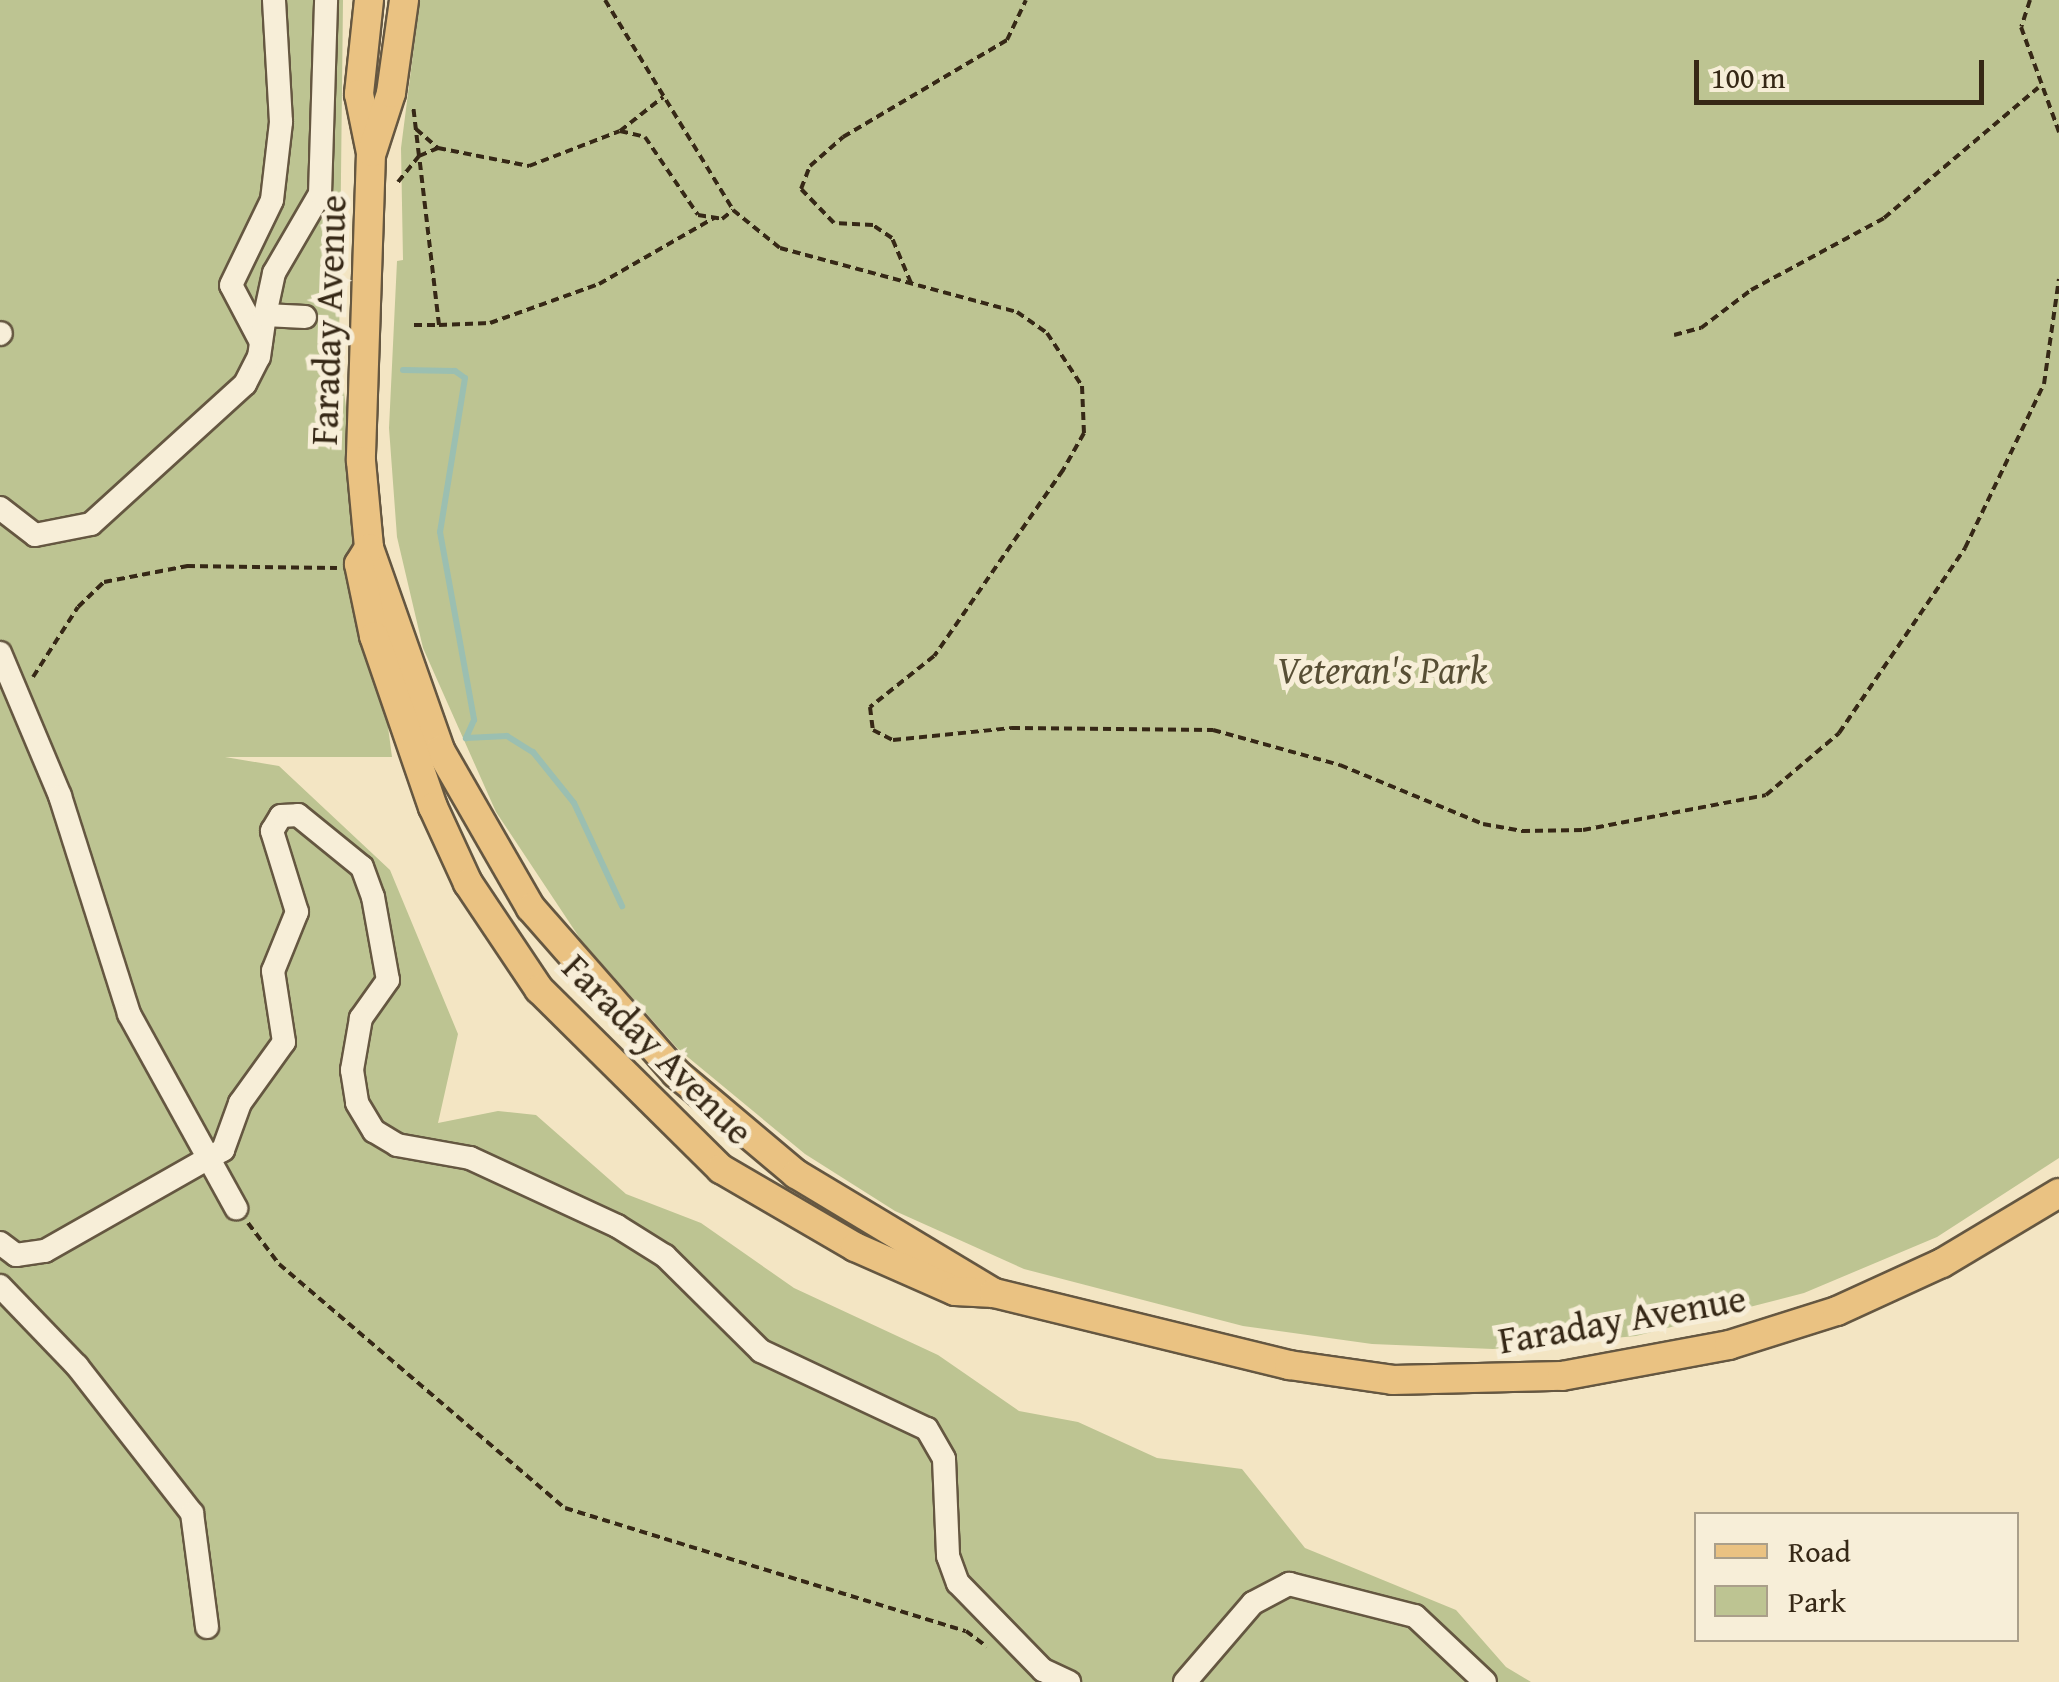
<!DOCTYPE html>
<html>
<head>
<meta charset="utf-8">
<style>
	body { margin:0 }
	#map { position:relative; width:2059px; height:1682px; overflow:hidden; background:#f3e5c3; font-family:"Gentium Book Plus",serif }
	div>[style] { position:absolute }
	.green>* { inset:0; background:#bdc492 }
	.stream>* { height:6px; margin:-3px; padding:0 3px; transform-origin:3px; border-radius:3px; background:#9bbfb1 }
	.path>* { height:4px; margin-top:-2px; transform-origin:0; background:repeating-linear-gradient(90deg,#362816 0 8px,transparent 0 13px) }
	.roads { filter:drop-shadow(2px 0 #655741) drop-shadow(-2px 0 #655741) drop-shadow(0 2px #655741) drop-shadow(0 -2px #655741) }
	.minor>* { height:22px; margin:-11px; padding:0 11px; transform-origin:11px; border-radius:11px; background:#f7eed8 }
	.major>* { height:28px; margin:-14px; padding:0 14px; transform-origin:14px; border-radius:14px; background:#eac282 }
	span { translate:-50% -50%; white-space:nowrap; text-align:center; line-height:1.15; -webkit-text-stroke:10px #f7eed8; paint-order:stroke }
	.street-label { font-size:38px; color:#362816 }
	.park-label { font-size:38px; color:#584f35; font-style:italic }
	.legend { position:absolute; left:1694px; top:1512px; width:325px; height:130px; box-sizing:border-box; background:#f7eed8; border:2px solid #aa9f8a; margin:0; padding:12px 18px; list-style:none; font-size:30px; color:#362816 }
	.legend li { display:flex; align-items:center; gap:20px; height:50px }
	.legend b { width:50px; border:2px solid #aa9f8a }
	.scale { position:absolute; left:1694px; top:60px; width:290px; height:45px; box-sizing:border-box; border:5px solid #362816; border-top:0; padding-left:12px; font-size:30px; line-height:35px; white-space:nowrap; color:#362816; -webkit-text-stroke:8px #f7eed8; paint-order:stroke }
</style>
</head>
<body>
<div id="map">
	<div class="green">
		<i style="clip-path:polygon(0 0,343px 0,339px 354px,392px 757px,225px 757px,279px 766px,390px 870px,458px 1034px,438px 1123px,498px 1111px,536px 1115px,626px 1194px,701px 1223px,794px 1288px,938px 1355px,1019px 1411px,1078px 1422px,1157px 1458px,1242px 1469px,1305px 1548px,1456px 1610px,1506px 1667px,1531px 1682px,0 1682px)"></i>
		<i style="clip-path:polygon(420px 0,2059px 0,2059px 1158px,1937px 1237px,1804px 1293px,1636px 1336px,1493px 1349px,1372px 1344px,1243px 1326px,1024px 1269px,895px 1211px,805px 1154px,678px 1049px,581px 940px,496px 812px,423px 648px,397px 537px,389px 428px,397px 261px,403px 260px,401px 148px)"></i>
	</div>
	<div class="stream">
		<i style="left:403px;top:370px;width:52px;rotate:1.1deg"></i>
		<i style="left:455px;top:371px;width:12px;rotate:35deg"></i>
		<i style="left:465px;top:378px;width:156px;rotate:99.2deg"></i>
		<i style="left:440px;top:532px;width:191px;rotate:79.7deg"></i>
		<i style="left:474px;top:720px;width:20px;rotate:114deg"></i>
		<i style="left:466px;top:738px;width:41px;rotate:-2.8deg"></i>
		<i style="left:507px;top:736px;width:31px;rotate:32deg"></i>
		<i style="left:533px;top:752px;width:65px;rotate:51.2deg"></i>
		<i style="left:574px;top:803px;width:114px;rotate:65deg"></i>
	</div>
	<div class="path">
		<i style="left:605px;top:0;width:246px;rotate:58.6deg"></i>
		<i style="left:733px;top:210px;width:60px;rotate:39deg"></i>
		<i style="left:780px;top:248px;width:245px;rotate:15.1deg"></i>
		<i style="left:1017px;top:312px;width:37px;rotate:35deg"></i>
		<i style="left:1047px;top:333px;width:64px;rotate:56.6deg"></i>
		<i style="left:1082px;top:386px;width:47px;rotate:87.6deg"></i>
		<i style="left:1084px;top:433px;width:43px;rotate:119.6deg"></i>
		<i style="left:1063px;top:470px;width:226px;rotate:124.7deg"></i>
		<i style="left:934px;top:656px;width:82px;rotate:141.4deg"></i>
		<i style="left:870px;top:707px;width:23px;rotate:83deg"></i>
		<i style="left:873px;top:730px;width:22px;rotate:27deg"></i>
		<i style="left:893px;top:740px;width:120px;rotate:-5.8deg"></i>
		<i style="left:1012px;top:728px;width:201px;rotate:0.6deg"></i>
		<i style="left:1213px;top:730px;width:132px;rotate:15.4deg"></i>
		<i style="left:1340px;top:765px;width:155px;rotate:22.4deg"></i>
		<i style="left:1483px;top:824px;width:40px;rotate:10deg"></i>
		<i style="left:1522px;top:831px;width:61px;rotate:-0.9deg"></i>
		<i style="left:1583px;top:830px;width:186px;rotate:-10.8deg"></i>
		<i style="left:1766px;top:795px;width:96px;rotate:-40.3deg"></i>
		<i style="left:1839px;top:733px;width:224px;rotate:-55.7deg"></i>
		<i style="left:1965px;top:548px;width:182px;rotate:-64.3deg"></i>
		<i style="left:2044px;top:384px;width:106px;rotate:-81.9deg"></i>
		<i style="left:2030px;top:0;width:28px;rotate:108deg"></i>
		<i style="left:2021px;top:27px;width:112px;rotate:70.1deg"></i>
		<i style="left:416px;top:129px;width:29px;rotate:41deg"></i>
		<i style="left:620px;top:131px;width:55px;rotate:-38.3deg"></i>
		<i style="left:398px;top:182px;width:33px;rotate:-51deg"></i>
		<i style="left:419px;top:156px;width:51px;rotate:-96.7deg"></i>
		<i style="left:911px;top:283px;width:49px;rotate:-112.9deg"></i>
		<i style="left:892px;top:238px;width:23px;rotate:-146deg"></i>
		<i style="left:873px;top:225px;width:39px;rotate:-177deg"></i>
		<i style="left:834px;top:223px;width:47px;rotate:-134.1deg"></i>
		<i style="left:801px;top:189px;width:25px;rotate:-69deg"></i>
		<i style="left:810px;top:166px;width:44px;rotate:-41.3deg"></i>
		<i style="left:843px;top:137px;width:191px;rotate:-30.6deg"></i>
		<i style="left:1007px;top:40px;width:44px;rotate:-64.6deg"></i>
		<i style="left:414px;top:325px;width:25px"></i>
		<i style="left:439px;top:325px;width:170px;rotate:-96.7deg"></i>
		<i style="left:419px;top:156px;width:21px;rotate:-23deg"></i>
		<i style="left:438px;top:148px;width:93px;rotate:11.2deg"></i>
		<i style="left:529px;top:166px;width:97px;rotate:-21deg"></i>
		<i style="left:620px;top:131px;width:26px;rotate:13deg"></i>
		<i style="left:645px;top:137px;width:94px;rotate:55.8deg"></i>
		<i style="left:698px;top:215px;width:24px;rotate:9deg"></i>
		<i style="left:722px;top:219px;width:14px;rotate:-39deg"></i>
		<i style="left:439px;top:325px;width:51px;rotate:-2.2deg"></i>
		<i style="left:490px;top:323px;width:116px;rotate:-19.7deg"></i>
		<i style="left:599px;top:284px;width:133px;rotate:-29.9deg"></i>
		<i style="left:1674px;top:335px;width:28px;rotate:-15deg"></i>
		<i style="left:1701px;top:328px;width:63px;rotate:-37.2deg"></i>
		<i style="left:1751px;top:290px;width:151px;rotate:-28.4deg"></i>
		<i style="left:1884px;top:218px;width:202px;rotate:-40.2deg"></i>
		<i style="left:33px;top:677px;width:83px;rotate:-57.3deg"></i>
		<i style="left:78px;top:607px;width:36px;rotate:-44deg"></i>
		<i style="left:104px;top:582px;width:85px;rotate:-10.9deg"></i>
		<i style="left:187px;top:566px;width:150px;rotate:0.8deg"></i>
		<i style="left:248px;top:1223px;width:51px;rotate:52.9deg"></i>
		<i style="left:279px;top:1264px;width:376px;rotate:40.5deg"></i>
		<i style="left:565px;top:1508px;width:419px;rotate:17.1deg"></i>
		<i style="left:966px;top:1631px;width:26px;rotate:37deg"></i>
	</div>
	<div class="roads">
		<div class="minor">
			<i style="left:265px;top:315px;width:43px;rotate:-77.9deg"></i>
			<i style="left:274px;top:273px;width:91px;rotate:-59.8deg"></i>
			<i style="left:320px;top:194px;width:194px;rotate:-88.2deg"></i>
			<i style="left:0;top:334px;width:1px;rotate:-45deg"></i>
			<i style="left:261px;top:342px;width:64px;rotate:-117.8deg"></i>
			<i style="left:231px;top:285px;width:94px;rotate:-64.2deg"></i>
			<i style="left:272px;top:200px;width:79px;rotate:-83.4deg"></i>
			<i style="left:281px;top:122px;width:122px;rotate:-93.3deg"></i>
			<i style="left:0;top:508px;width:44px;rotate:37.6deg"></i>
			<i style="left:35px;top:535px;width:57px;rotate:-11.1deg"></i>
			<i style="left:91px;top:524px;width:208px;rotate:-42.3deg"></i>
			<i style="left:245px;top:384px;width:30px;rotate:-63deg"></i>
			<i style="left:259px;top:357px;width:42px;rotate:-81.9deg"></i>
			<i style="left:265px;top:315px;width:40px;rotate:2.9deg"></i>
			<i style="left:0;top:653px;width:155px;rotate:67.2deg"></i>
			<i style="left:60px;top:796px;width:229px;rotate:72.4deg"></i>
			<i style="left:129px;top:1014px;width:222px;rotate:61.1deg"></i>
			<i style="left:0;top:1243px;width:20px;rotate:37deg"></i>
			<i style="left:16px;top:1255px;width:29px;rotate:-8deg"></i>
			<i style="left:45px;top:1251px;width:205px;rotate:-29.6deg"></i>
			<i style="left:223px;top:1150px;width:50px;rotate:-70.1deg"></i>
			<i style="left:240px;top:1103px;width:75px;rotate:-54.2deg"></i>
			<i style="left:284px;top:1042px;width:72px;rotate:-98.8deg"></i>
			<i style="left:273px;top:971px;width:64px;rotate:-67.9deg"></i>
			<i style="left:297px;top:912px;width:85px;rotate:-107.2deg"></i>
			<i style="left:272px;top:831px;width:17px;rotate:-59deg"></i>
			<i style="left:281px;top:816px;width:17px;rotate:-3deg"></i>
			<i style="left:298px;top:815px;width:82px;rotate:39.1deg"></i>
			<i style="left:362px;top:867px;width:32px;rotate:70deg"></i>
			<i style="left:373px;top:897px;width:84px;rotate:79.8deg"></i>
			<i style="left:388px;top:980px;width:47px;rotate:125.4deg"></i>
			<i style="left:361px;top:1018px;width:53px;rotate:99.8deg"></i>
			<i style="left:352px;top:1070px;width:33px;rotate:81deg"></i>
			<i style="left:357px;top:1103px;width:33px;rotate:59deg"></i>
			<i style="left:374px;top:1131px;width:27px;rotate:31deg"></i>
			<i style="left:397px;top:1145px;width:74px;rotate:10.1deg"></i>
			<i style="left:470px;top:1158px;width:162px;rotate:24.8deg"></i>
			<i style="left:617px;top:1226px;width:57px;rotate:32deg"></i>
			<i style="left:665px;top:1256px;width:135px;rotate:44.7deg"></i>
			<i style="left:761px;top:1351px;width:183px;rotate:25.2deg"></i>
			<i style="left:927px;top:1429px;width:34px;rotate:60deg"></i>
			<i style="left:944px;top:1459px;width:97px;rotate:87.6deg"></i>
			<i style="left:948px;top:1556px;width:29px;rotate:70deg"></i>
			<i style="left:958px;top:1583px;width:122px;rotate:45.7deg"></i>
			<i style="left:1043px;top:1670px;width:29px;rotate:25deg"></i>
			<i style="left:0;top:1286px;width:111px;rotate:46.1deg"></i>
			<i style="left:77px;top:1366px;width:187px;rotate:52deg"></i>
			<i style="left:192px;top:1513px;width:115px;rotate:82.5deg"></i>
			<i style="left:1185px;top:1682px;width:104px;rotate:-49.3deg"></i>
			<i style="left:1253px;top:1603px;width:41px;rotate:-27.8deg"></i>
			<i style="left:1289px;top:1584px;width:130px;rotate:14.3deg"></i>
			<i style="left:1415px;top:1616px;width:96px;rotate:43.3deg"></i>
		</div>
		<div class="major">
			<i style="left:369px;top:0;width:95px;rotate:96.1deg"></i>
			<i style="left:359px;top:94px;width:60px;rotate:78.5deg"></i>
			<i style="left:371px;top:153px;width:308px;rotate:91.9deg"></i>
			<i style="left:361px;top:461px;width:87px;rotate:84.7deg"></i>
			<i style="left:369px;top:548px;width:214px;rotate:70.6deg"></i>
			<i style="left:440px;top:750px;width:182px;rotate:60.1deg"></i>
			<i style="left:531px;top:908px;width:220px;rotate:48.7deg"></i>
			<i style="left:676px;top:1073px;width:157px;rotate:40.1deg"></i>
			<i style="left:796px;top:1174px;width:231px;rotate:31deg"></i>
			<i style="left:372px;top:152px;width:62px;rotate:-72.1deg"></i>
			<i style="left:391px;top:93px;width:94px;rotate:-82deg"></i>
			<i style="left:369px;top:548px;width:19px;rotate:122deg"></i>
			<i style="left:359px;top:564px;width:74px;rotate:78.2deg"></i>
			<i style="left:374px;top:636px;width:181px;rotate:71deg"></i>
			<i style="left:433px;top:807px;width:84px;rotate:65.3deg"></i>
			<i style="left:468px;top:883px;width:128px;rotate:56.2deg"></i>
			<i style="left:539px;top:989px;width:256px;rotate:44.7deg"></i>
			<i style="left:721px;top:1169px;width:155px;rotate:30.2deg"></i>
			<i style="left:855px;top:1247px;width:109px;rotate:23.7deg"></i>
			<i style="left:955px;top:1291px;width:39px;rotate:3deg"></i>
			<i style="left:994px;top:1293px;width:304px;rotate:13.7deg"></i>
			<i style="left:1289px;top:1365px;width:105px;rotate:8.2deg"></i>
			<i style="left:1393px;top:1380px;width:169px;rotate:-1.4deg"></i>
			<i style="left:1562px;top:1376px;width:170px;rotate:-10.5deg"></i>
			<i style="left:1729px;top:1345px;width:113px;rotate:-17.5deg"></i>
			<i style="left:1837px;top:1311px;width:115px;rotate:-24.6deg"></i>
			<i style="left:1942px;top:1263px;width:136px;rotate:-30.9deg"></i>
		</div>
	</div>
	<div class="street-label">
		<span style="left:328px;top:320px;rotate:-88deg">Faraday Avenue</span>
		<span style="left:658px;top:1049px;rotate:45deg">Faraday Avenue</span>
		<span style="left:1622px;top:1319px;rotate:-10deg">Faraday Avenue</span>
	</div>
	<div class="park-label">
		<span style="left:1382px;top:670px">Veteran's Park</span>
	</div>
	<ul class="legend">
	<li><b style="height:12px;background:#eac282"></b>Road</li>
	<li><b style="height:28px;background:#bdc492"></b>Park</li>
	</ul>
	<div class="scale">100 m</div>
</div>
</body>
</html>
